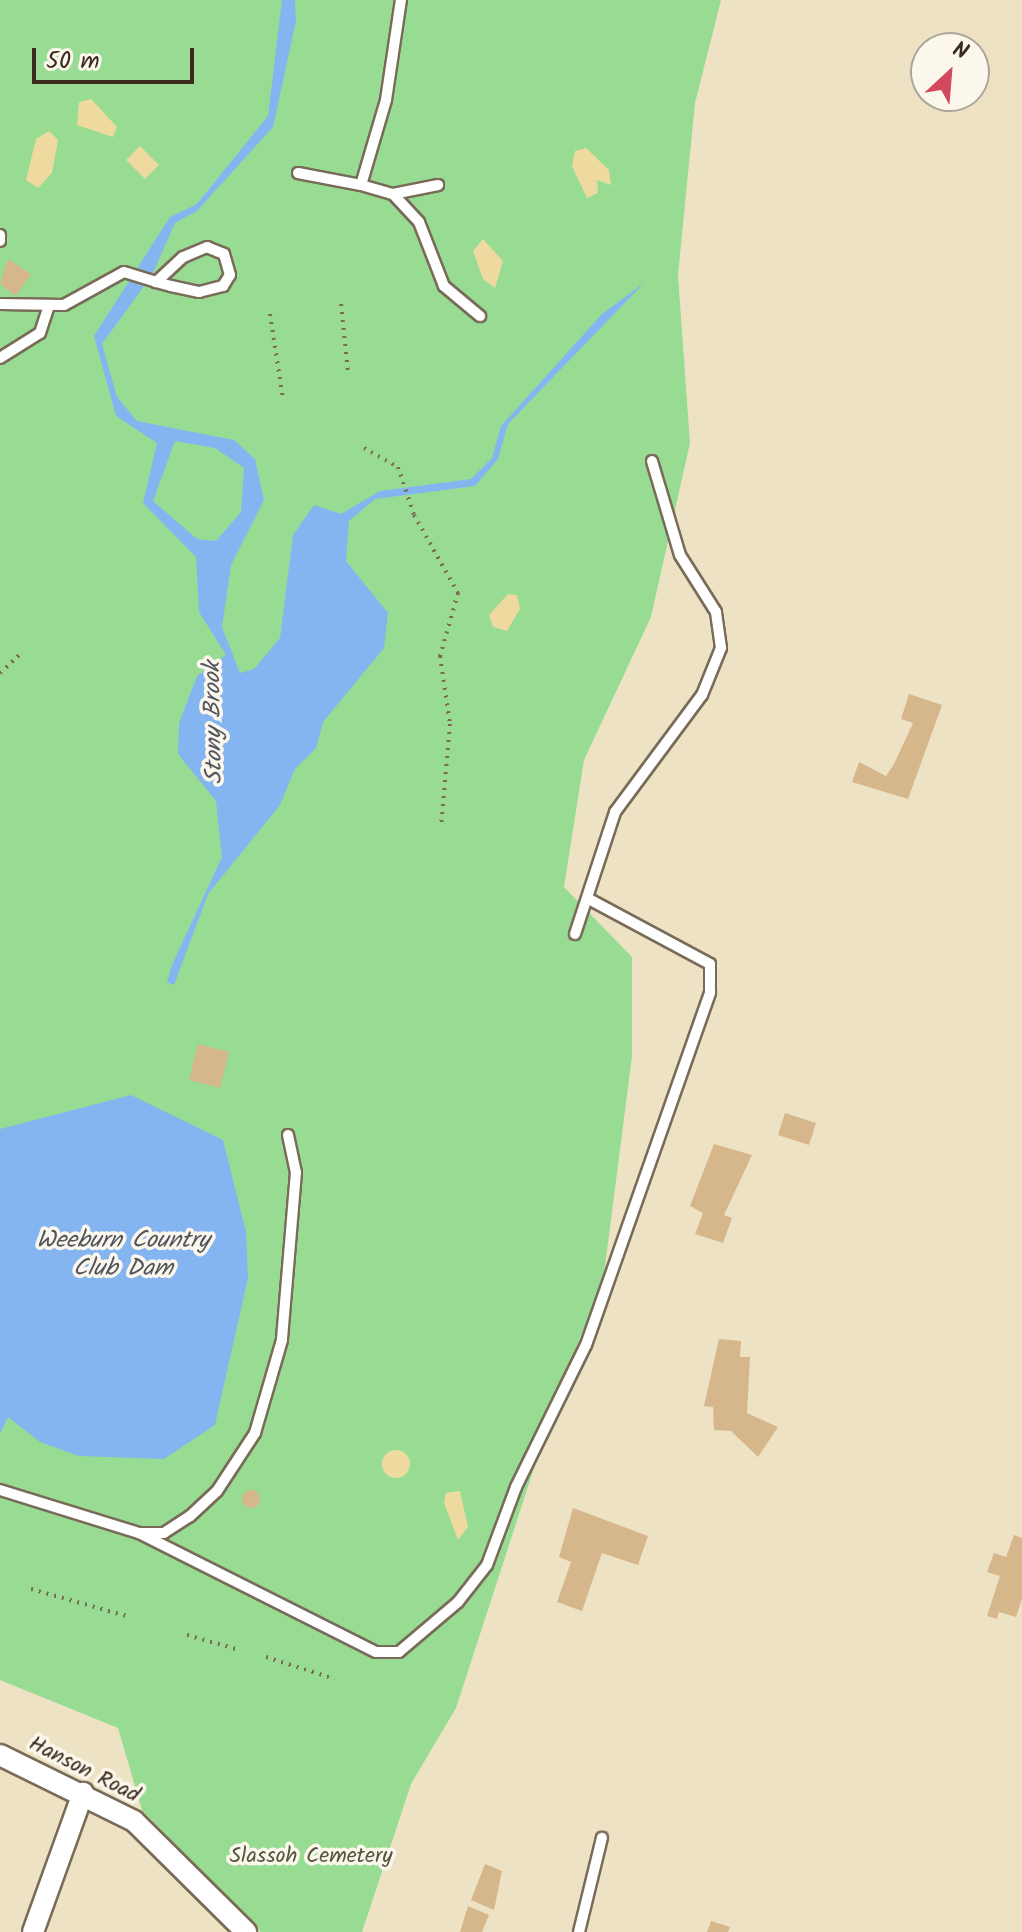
<!DOCTYPE html>
<html>
<head>
<meta charset="utf-8">
<style>
	body { margin:0 }
	#map { position:relative; width:1022px; height:1932px; overflow:hidden; background:#ede3c4; font-family:Kalam,sans-serif }
	div>[style] { position:absolute }
	.green>* { inset:0; background:#98dc94 }
	.sand>* { inset:0; background:#eeda9e }
	.round { border-radius:50% }
	.water>* { inset:0; background:#85b5f0 }
	.building>* { inset:0; background:#d6b68b }
	.path>* { height:4px; margin-top:-2px; transform-origin:0; background:repeating-linear-gradient(90deg,#796b58 0 2px,transparent 0 8px) }
	.roads { filter:drop-shadow(2px 0 #796b58) drop-shadow(-2px 0 #796b58) drop-shadow(0 2px #796b58) drop-shadow(0 -2px #796b58) }
	.service>* { height:10px; margin:-5px; padding:0 5px; transform-origin:5px; border-radius:5px; background:#fff }
	.minor>* { height:20px; margin:-10px; padding:0 10px; transform-origin:10px; border-radius:10px; background:#fff }
	span { translate:-50% -50%; white-space:nowrap; text-align:center; line-height:1.15; -webkit-text-stroke:7px #fbf7ec; paint-order:stroke }
	.street-label { font-size:22px; color:#3b2a1e }
	.park-label { font-size:22px; color:#52563c }
	.water-label { font-size:24px; color:#51545d; font-style:italic }
	.north { position:absolute; left:910px; top:32px; width:80px; height:80px; box-sizing:border-box; background:#fbf7ec; border:2px solid #aea59a; border-radius:50%; rotate:26deg; font-size:22px; font-weight:700; line-height:32px; text-align:center; color:#3b2a1e }
	.north::after { content:''; display:block; margin:auto; width:28px; height:36px; background:#d1495b; clip-path:polygon(50% 0,100% 100%,50% 72%,0 100%) }
	.scale { position:absolute; left:32px; top:48px; width:162px; height:36px; box-sizing:border-box; border:4px solid #3b2a1e; border-top:0; padding-left:10px; font-size:24px; line-height:28px; white-space:nowrap; color:#3b2a1e; -webkit-text-stroke:6px #fbf7ec; paint-order:stroke }
</style>
</head>
<body>
<div id="map">
	<div class="green">
		<i style="clip-path:polygon(0 0,721px 0,695px 103px,678px 275px,690px 443px,651px 617px,584px 760px,564px 887px,632px 957px,632px 1056px,603px 1282px,561px 1385px,456px 1708px,411px 1784px,362px 1932px,261px 1932px,142px 1810px,118px 1728px,0 1680px)"></i>
	</div>
	<div class="sand">
		<i style="clip-path:polygon(91px 99px,117px 127px,113px 137px,77px 125px,79px 102px)"></i>
		<i style="clip-path:polygon(49px 131px,58px 140px,52px 173px,38px 188px,26px 180px,36px 139px)"></i>
		<i style="clip-path:polygon(140px 146px,159px 165px,145px 179px,126px 160px)"></i>
		<i style="clip-path:polygon(586px 148px,609px 170px,611px 185px,597px 180px,598px 193px,587px 198px,572px 166px,575px 151px)"></i>
		<i style="clip-path:polygon(483px 239px,503px 261px,495px 288px,483px 279px,473px 251px)"></i>
		<i style="clip-path:polygon(508px 594px,517px 595px,520px 609px,507px 631px,493px 627px,489px 615px)"></i>
		<i class="round" style="left:382px;top:1450px;width:28px;height:28px"></i>
		<i style="clip-path:polygon(460px 1491px,468px 1527px,458px 1540px,444px 1503px,446px 1493px)"></i>
	</div>
	<div class="water">
		<i style="clip-path:polygon(evenodd,282px 0,295px 0,296px 21px,273px 127px,197px 211px,175px 223px,152px 275px,102px 344px,117px 397px,137px 421px,234px 440px,255px 459px,264px 500px,231px 565px,222px 627px,240px 673px,254px 669px,280px 638px,293px 535px,314px 505px,341px 514px,380px 491px,471px 479px,492px 458px,501px 426px,602px 314px,644px 283px,508px 424px,498px 459px,475px 486px,375px 499px,349px 521px,346px 561px,388px 613px,384px 648px,323px 722px,316px 748px,295px 769px,280px 805px,208px 894px,174px 985px,167px 982px,172px 965px,222px 857px,216px 801px,178px 754px,179px 723px,197px 676px,226px 655px,199px 612px,196px 557px,143px 503px,157px 443px,116px 416px,94px 336px,170px 217px,197px 204px,268px 116px,282px 0,175px 441px,215px 448px,244px 468px,241px 512px,216px 541px,197px 539px,153px 501px,175px 441px)"></i>
		<i style="clip-path:polygon(131px 1095px,223px 1140px,246px 1232px,248px 1278px,215px 1425px,164px 1459px,79px 1456px,40px 1442px,8px 1417px,0 1434px,0 1129px)"></i>
	</div>
	<div class="building">
		<i style="clip-path:polygon(8px 259px,31px 274px,16px 296px,0 284px)"></i>
		<i style="clip-path:polygon(909px 694px,942px 705px,908px 799px,852px 782px,859px 762px,886px 776px,894px 764px,913px 723px,901px 719px)"></i>
		<i style="clip-path:polygon(198px 1044px,229px 1052px,220px 1088px,189px 1080px)"></i>
		<i style="clip-path:polygon(785px 1113px,816px 1123px,809px 1145px,778px 1135px)"></i>
		<i style="clip-path:polygon(714px 1144px,752px 1155px,724px 1215px,732px 1218px,723px 1243px,695px 1234px,703px 1213px,690px 1206px)"></i>
		<i style="clip-path:polygon(719px 1339px,741px 1341px,740px 1357px,750px 1357px,747px 1413px,778px 1427px,758px 1457px,731px 1431px,714px 1430px,713px 1407px,704px 1406px)"></i>
		<i class="round" style="left:242px;top:1490px;width:18px;height:18px"></i>
		<i style="clip-path:polygon(573px 1508px,648px 1536px,638px 1565px,602px 1553px,582px 1611px,557px 1602px,571px 1562px,559px 1557px)"></i>
		<i style="clip-path:polygon(1014px 1535px,1022px 1538px,1022px 1599px,1016px 1617px,999px 1612px,997px 1619px,987px 1616px,1000px 1576px,987px 1572px,994px 1553px,1006px 1557px)"></i>
		<i style="clip-path:polygon(485px 1864px,502px 1871px,494px 1910px,471px 1900px)"></i>
		<i style="clip-path:polygon(468px 1906px,489px 1915px,482px 1932px,460px 1932px)"></i>
		<i style="clip-path:polygon(711px 1921px,730px 1927px,728px 1932px,707px 1932px)"></i>
	</div>
	<div class="path">
		<i style="left:341px;top:304px;width:68px;rotate:84.1deg"></i>
		<i style="left:270px;top:314px;width:86px;rotate:81.3deg"></i>
		<i style="left:364px;top:448px;width:39px;rotate:29deg"></i>
		<i style="left:398px;top:467px;width:51px;rotate:71.6deg"></i>
		<i style="left:414px;top:515px;width:90px;rotate:60.6deg"></i>
		<i style="left:458px;top:593px;width:66px;rotate:105.9deg"></i>
		<i style="left:440px;top:656px;width:69px;rotate:81.6deg"></i>
		<i style="left:450px;top:724px;width:103px;rotate:95deg"></i>
		<i style="left:0;top:673px;width:26px;rotate:-43deg"></i>
		<i style="left:31px;top:1589px;width:103px;rotate:15.8deg"></i>
		<i style="left:187px;top:1635px;width:55px;rotate:15.8deg"></i>
		<i style="left:266px;top:1657px;width:72px;rotate:17.7deg"></i>
	</div>
	<div class="roads">
		<div class="service">
			<i style="left:298px;top:173px;width:64px;rotate:10.8deg"></i>
			<i style="left:361px;top:185px;width:89px;rotate:-73.6deg"></i>
			<i style="left:386px;top:100px;width:101px;rotate:-81.5deg"></i>
			<i style="left:361px;top:185px;width:33px;rotate:16deg"></i>
			<i style="left:393px;top:194px;width:46px;rotate:-11.3deg"></i>
			<i style="left:393px;top:194px;width:38px;rotate:47deg"></i>
			<i style="left:419px;top:222px;width:69px;rotate:68.7deg"></i>
			<i style="left:444px;top:286px;width:47px;rotate:39.8deg"></i>
			<i style="left:0;top:235px;width:6px;rotate:90deg"></i>
			<i style="left:0;top:304px;width:64px;rotate:0.9deg"></i>
			<i style="left:64px;top:305px;width:68px;rotate:-28.8deg"></i>
			<i style="left:124px;top:272px;width:34px;rotate:17deg"></i>
			<i style="left:156px;top:282px;width:16px;rotate:15deg"></i>
			<i style="left:171px;top:286px;width:29px;rotate:12deg"></i>
			<i style="left:199px;top:292px;width:25px;rotate:-14deg"></i>
			<i style="left:223px;top:286px;width:13px;rotate:-58deg"></i>
			<i style="left:230px;top:275px;width:22px;rotate:-106deg"></i>
			<i style="left:224px;top:254px;width:18px;rotate:-158deg"></i>
			<i style="left:207px;top:247px;width:26px;rotate:157deg"></i>
			<i style="left:183px;top:257px;width:37px;rotate:137deg"></i>
			<i style="left:0;top:358px;width:47px;rotate:-32deg"></i>
			<i style="left:40px;top:333px;width:28px;rotate:-72deg"></i>
			<i style="left:575px;top:934px;width:128px;rotate:-71.8deg"></i>
			<i style="left:615px;top:812px;width:146px;rotate:-53.4deg"></i>
			<i style="left:702px;top:695px;width:51px;rotate:-68deg"></i>
			<i style="left:721px;top:648px;width:36px;rotate:-98deg"></i>
			<i style="left:716px;top:612px;width:67px;rotate:-122.3deg"></i>
			<i style="left:680px;top:555px;width:98px;rotate:-106.6deg"></i>
			<i style="left:288px;top:1135px;width:38px;rotate:78deg"></i>
			<i style="left:296px;top:1172px;width:169px;rotate:94.8deg"></i>
			<i style="left:282px;top:1340px;width:97px;rotate:106.2deg"></i>
			<i style="left:255px;top:1433px;width:69px;rotate:123.2deg"></i>
			<i style="left:217px;top:1491px;width:37px;rotate:137deg"></i>
			<i style="left:190px;top:1516px;width:31px;rotate:147deg"></i>
			<i style="left:164px;top:1533px;width:25px;rotate:180deg"></i>
			<i style="left:139px;top:1533px;width:265px;rotate:26.7deg"></i>
			<i style="left:376px;top:1652px;width:23px"></i>
			<i style="left:399px;top:1652px;width:77px;rotate:-40.3deg"></i>
			<i style="left:458px;top:1602px;width:47px;rotate:-51.9deg"></i>
			<i style="left:487px;top:1565px;width:83px;rotate:-69.6deg"></i>
			<i style="left:516px;top:1487px;width:158px;rotate:-63.8deg"></i>
			<i style="left:586px;top:1345px;width:374px;rotate:-70.6deg"></i>
			<i style="left:710px;top:992px;width:28px;rotate:-90deg"></i>
			<i style="left:710px;top:964px;width:137px;rotate:-151.8deg"></i>
			<i style="left:0;top:1490px;width:145px;rotate:17.2deg"></i>
			<i style="left:579px;top:1932px;width:97px;rotate:-76.3deg"></i>
		</div>
		<div class="minor">
			<i style="left:0;top:1755px;width:149px;rotate:26.2deg"></i>
			<i style="left:134px;top:1821px;width:158px;rotate:44.7deg"></i>
			<i style="left:33px;top:1932px;width:148px;rotate:-70.2deg"></i>
		</div>
	</div>
	<div class="street-label">
		<span style="left:84px;top:1770px;rotate:27deg">Hanson Road</span>
	</div>
	<div class="park-label">
		<span style="left:311px;top:1857px">Slassoh Cemetery</span>
	</div>
	<div class="water-label">
		<span style="left:214px;top:723px;rotate:-91deg">Stony Brook</span>
		<span style="left:123px;top:1255px">Weeburn Country<br>Club Dam</span>
	</div>
	<div class="north">N</div>
	<div class="scale">50 m</div>
</div>
</body>
</html>
